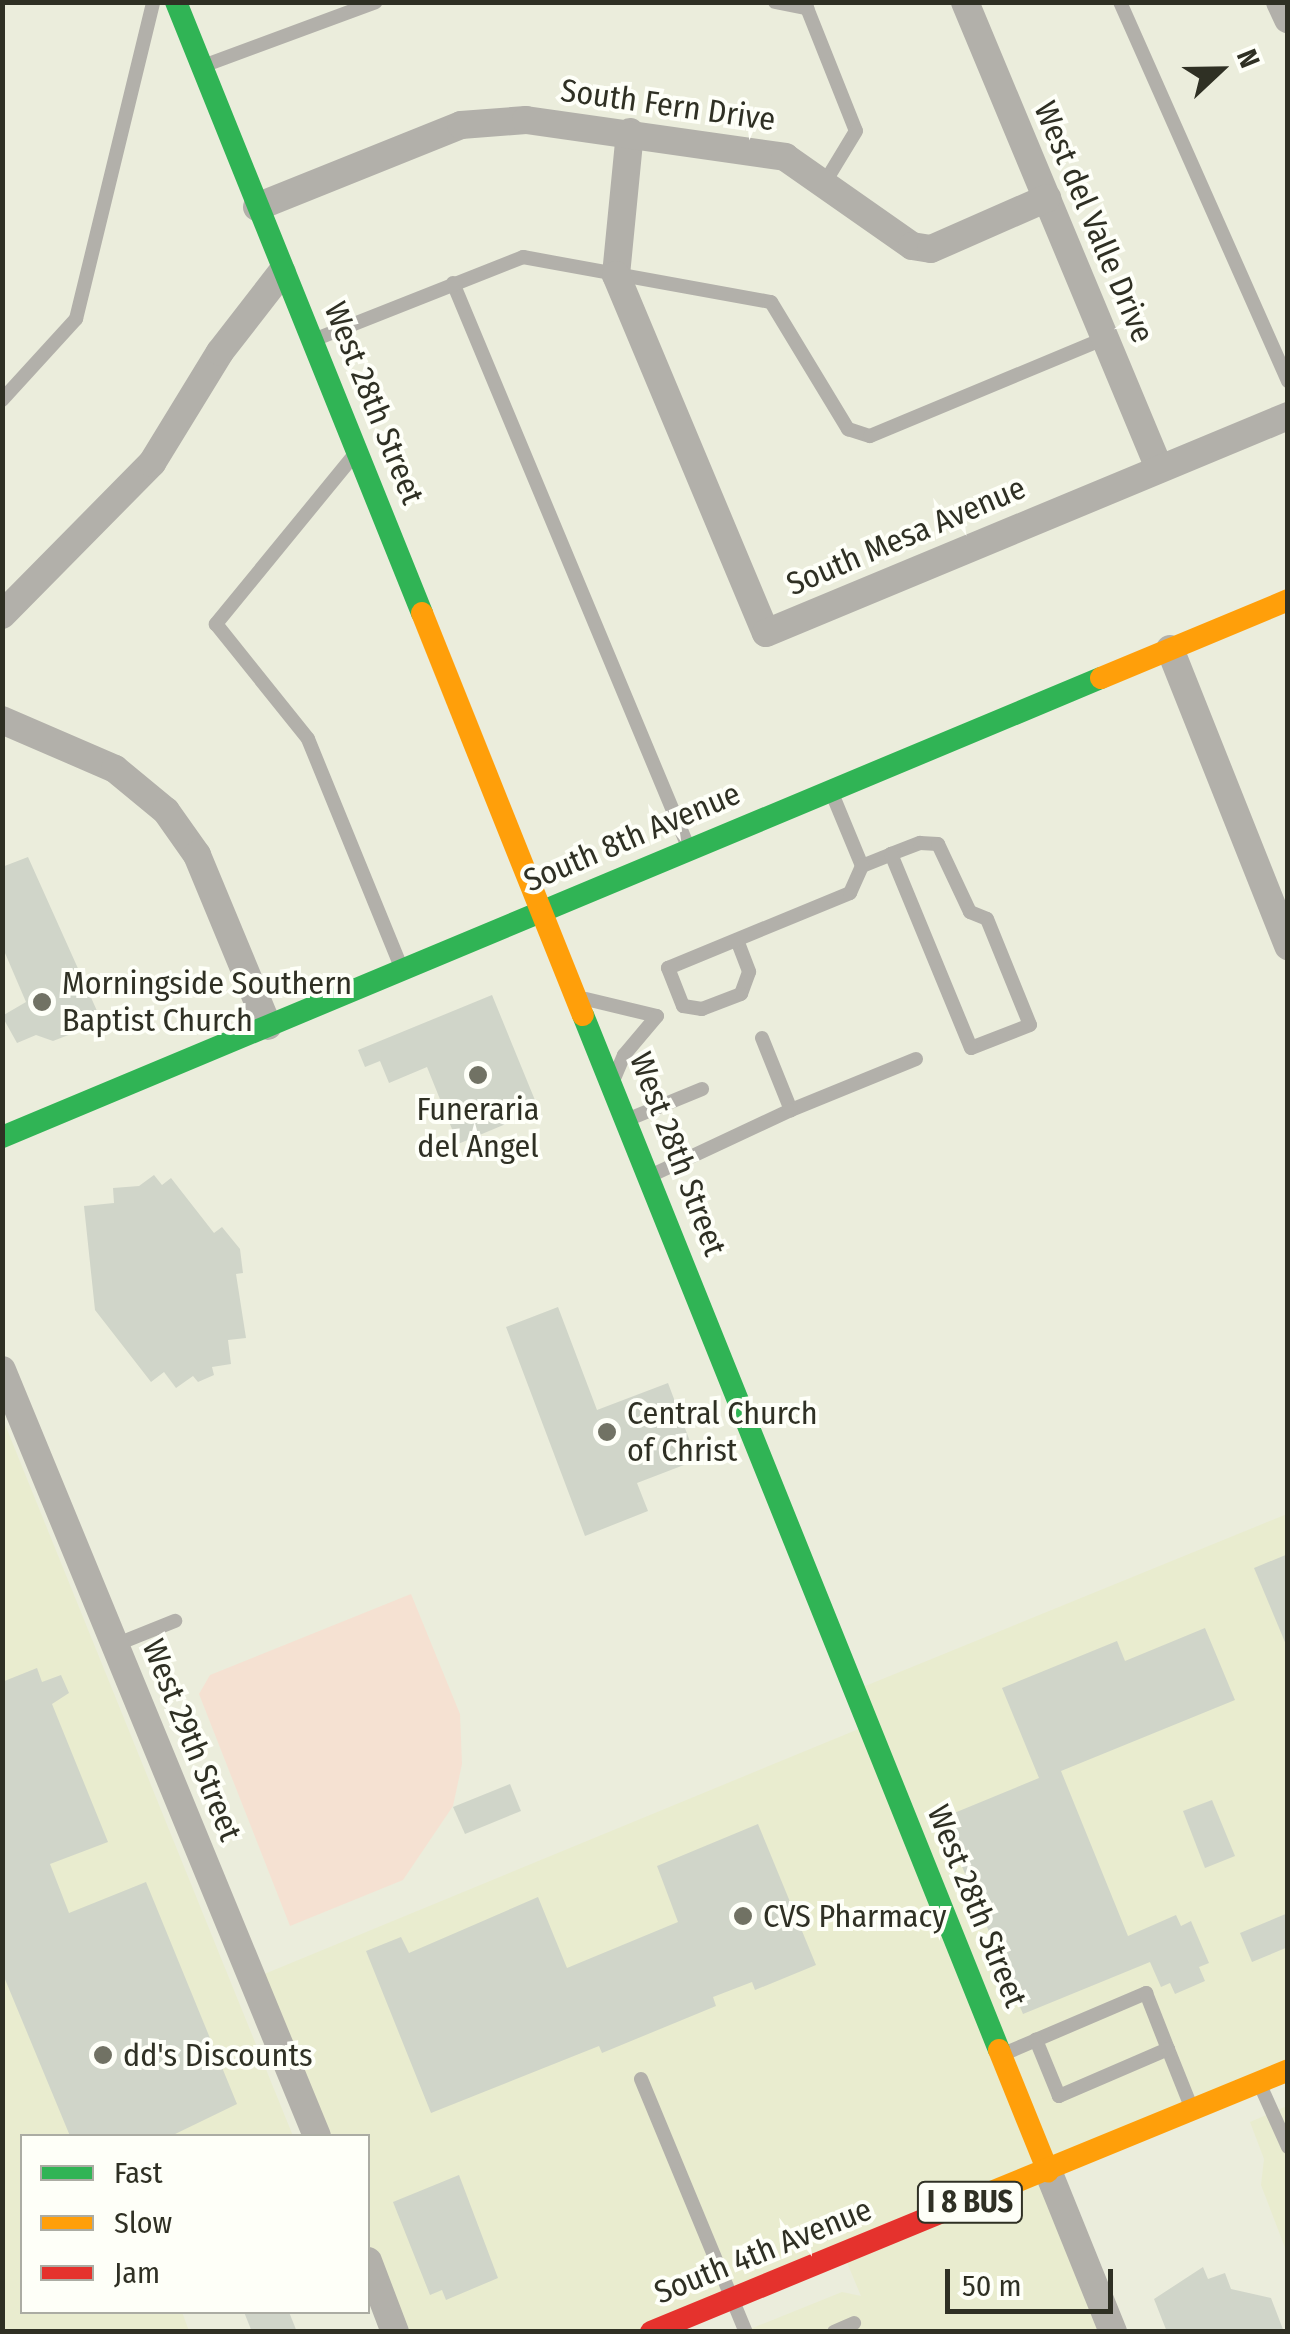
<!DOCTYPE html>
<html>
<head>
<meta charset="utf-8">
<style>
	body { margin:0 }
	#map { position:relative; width:1290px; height:2334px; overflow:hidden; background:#ebeddc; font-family:"Fira Sans Condensed",sans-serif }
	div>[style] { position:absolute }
	.built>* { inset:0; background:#e9eccf }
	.green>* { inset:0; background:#f5e1d2 }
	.building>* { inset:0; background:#d0d5c9 }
	.lane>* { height:14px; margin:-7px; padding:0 7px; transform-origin:7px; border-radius:7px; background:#b2b0aa }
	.street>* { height:28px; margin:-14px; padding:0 14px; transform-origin:14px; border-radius:14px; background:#b2b0aa }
	.fast>* { height:22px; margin:-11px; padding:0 11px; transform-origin:11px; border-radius:11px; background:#30b455 }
	.slow>* { height:22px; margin:-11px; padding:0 11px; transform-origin:11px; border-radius:11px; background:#ff9f0a }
	.jam>* { height:22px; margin:-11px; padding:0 11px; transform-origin:11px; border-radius:11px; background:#e5322d }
	.dots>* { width:28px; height:28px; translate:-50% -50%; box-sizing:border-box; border:5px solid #fefff8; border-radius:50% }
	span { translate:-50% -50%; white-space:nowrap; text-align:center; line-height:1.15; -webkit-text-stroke:8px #fefff8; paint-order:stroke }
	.shield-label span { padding:2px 8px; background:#fefff8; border:2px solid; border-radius:8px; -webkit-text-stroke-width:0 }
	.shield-label { font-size:30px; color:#2f3024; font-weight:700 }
	.street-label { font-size:32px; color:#2f3024 }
	.poi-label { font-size:32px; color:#2f3024 }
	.left { translate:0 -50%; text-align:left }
	.frame { position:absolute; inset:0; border:5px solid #2f3024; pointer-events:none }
	.legend { position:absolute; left:20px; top:2134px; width:350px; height:180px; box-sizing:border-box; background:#fefff8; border:2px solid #abaca3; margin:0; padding:12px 18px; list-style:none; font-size:30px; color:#2f3024 }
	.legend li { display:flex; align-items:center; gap:20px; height:50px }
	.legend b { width:50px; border:2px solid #abaca3 }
	.north { position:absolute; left:1170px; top:20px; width:100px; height:100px; -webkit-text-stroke:8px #fefff8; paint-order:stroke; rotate:68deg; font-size:28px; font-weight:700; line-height:40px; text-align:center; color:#2f3024 }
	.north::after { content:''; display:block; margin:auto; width:35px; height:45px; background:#2f3024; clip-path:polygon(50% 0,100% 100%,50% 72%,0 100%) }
	.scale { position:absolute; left:945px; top:2269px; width:168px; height:45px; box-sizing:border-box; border:5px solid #2f3024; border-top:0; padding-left:12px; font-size:30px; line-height:35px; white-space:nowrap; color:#2f3024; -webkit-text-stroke:8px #fefff8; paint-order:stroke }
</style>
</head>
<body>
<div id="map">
	<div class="built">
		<i style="clip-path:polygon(2px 1417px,293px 2136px,22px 2136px,22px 2312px,182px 2312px,189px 2331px,3px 2331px)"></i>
		<i style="clip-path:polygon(1287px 1514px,1287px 2070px,1049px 2171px,1113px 2331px,745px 2331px,842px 2292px,861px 2296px,843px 2253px,648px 2331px,395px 2331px,368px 2264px,368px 2136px,316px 2136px,252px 1979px,866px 1726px,853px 1691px)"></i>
		<i style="clip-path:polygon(1287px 2106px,1287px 2253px,1261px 2185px,1264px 2159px,1250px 2122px)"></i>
	</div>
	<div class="green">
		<i style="clip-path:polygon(411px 1594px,460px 1714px,462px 1764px,453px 1806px,403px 1880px,290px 1926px,199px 1694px,210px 1675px)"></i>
	</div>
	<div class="building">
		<i style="clip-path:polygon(28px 857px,102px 1022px,53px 1041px,36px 1035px,17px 1043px,2px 1016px,26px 1002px,2px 946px,2px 867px)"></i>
		<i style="clip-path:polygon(492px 995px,539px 1110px,458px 1144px,427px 1067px,389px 1083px,380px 1061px,365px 1067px,358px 1050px)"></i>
		<i style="clip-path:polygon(154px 1175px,162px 1185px,171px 1178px,214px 1233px,222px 1227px,240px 1249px,243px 1273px,236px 1274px,246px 1338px,228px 1340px,231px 1364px,212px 1367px,214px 1375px,198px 1382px,193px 1376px,176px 1388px,164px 1372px,151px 1382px,95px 1310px,84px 1206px,114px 1203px,113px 1188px,139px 1186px)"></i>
		<i style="clip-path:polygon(558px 1307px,597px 1410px,668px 1383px,697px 1460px,637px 1483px,648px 1511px,585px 1536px,506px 1327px)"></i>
		<i style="clip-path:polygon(1288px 1554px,1288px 1647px,1287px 1647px,1254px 1568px)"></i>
		<i style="clip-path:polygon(1205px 1628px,1235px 1700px,1061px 1771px,1128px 1936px,1176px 1915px,1181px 1926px,1191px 1921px,1209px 1963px,1199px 1967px,1205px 1981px,1175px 1994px,1170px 1983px,1161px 1987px,1150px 1962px,1023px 2014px,942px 1818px,1039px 1778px,1002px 1688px,1117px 1641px,1125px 1661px)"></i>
		<i style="clip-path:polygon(37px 1668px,42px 1682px,61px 1675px,69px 1693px,52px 1704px,108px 1842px,50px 1864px,69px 1913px,146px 1882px,237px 2104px,171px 2136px,70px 2136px,2px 1972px,2px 1682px)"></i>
		<i style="clip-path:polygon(510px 1784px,521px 1811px,465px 1834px,453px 1807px)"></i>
		<i style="clip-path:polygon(1212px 1800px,1235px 1856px,1205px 1868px,1183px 1811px)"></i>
		<i style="clip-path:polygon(758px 1824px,816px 1965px,755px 1990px,752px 1982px,713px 1997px,716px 2006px,602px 2053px,599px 2046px,431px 2113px,366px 1951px,401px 1937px,409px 1953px,538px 1897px,567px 1968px,678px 1922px,657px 1866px)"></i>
		<i style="clip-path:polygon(1288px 1913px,1288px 1947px,1252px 1962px,1240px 1933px)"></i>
		<i style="clip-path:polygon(459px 2175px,498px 2278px,446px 2300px,442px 2290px,430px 2295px,393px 2202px)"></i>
		<i style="clip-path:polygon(1203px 2267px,1208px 2279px,1225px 2273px,1231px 2289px,1271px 2298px,1284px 2332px,1167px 2332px,1154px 2299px)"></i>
		<i style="clip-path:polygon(244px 2312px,289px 2312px,297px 2332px,252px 2332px)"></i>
	</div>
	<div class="lane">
		<i style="left:775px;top:2px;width:33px;rotate:11deg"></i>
		<i style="left:807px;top:8px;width:132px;rotate:68.3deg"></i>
		<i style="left:856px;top:131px;width:60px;rotate:121.3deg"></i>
		<i style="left:1120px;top:2px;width:415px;rotate:66.1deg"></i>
		<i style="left:203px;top:66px;width:184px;rotate:-20.3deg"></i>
		<i style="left:453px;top:283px;width:613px;rotate:67.37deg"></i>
		<i style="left:316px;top:339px;width:223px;rotate:-21.6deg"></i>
		<i style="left:523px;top:257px;width:252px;rotate:10.3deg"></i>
		<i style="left:771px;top:302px;width:149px;rotate:58.8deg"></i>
		<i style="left:848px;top:429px;width:23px;rotate:18deg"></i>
		<i style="left:870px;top:436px;width:255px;rotate:-22.6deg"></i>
		<i style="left:2px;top:400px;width:110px;rotate:-47.6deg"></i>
		<i style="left:76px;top:319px;width:326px;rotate:-76.3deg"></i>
		<i style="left:355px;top:454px;width:220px;rotate:129.3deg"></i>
		<i style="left:216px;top:624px;width:147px;rotate:51.3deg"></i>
		<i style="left:308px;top:739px;width:246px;rotate:67.8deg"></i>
		<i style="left:831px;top:791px;width:81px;rotate:67.5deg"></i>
		<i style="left:862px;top:866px;width:31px;rotate:-22deg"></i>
		<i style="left:891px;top:854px;width:31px;rotate:-21deg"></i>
		<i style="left:920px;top:843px;width:18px;rotate:3deg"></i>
		<i style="left:938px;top:844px;width:75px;rotate:64.8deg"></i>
		<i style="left:970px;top:912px;width:18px;rotate:22deg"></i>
		<i style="left:987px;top:919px;width:114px;rotate:67.9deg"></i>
		<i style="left:1030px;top:1025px;width:63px;rotate:158.7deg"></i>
		<i style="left:971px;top:1048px;width:210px;rotate:-112.4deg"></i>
		<i style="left:737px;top:940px;width:34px;rotate:69deg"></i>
		<i style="left:749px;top:972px;width:23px;rotate:110deg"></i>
		<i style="left:741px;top:994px;width:42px;rotate:159deg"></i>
		<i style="left:702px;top:1009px;width:19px;rotate:-171deg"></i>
		<i style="left:683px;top:1006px;width:41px;rotate:-111.5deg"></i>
		<i style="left:668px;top:968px;width:197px;rotate:-22.4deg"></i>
		<i style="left:850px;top:893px;width:30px;rotate:-66deg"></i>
		<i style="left:586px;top:999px;width:73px;rotate:13.5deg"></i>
		<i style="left:657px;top:1016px;width:51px;rotate:130.2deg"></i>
		<i style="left:624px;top:1055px;width:23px;rotate:113deg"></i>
		<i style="left:762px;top:1038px;width:78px;rotate:68.1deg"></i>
		<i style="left:791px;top:1110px;width:135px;rotate:-22.2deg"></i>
		<i style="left:629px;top:1119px;width:79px;rotate:-22.3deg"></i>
		<i style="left:652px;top:1175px;width:153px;rotate:-25.1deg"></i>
		<i style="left:115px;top:1645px;width:65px;rotate:-21.8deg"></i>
		<i style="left:1168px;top:2049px;width:59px;rotate:68.2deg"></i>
		<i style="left:1001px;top:2055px;width:38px;rotate:-23deg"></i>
		<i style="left:1036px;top:2040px;width:120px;rotate:-23.1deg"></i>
		<i style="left:1146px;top:1993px;width:60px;rotate:68.6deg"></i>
		<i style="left:1168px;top:2049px;width:119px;rotate:156.7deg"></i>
		<i style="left:1059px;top:2096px;width:61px;rotate:-112.3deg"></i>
		<i style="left:641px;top:2079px;width:274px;rotate:67.5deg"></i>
		<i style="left:1261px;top:2087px;width:66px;rotate:65.8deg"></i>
		<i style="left:834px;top:2332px;width:22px;rotate:-24deg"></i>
	</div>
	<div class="street">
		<i style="left:965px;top:2px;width:505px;rotate:67.4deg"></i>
		<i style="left:1280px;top:2px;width:19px;rotate:65deg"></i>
		<i style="left:630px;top:132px;width:144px;rotate:95.6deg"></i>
		<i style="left:616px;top:275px;width:388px;rotate:67.3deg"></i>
		<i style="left:766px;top:633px;width:565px;rotate:-22.57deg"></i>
		<i style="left:257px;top:207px;width:220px;rotate:-21.9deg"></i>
		<i style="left:461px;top:125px;width:65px;rotate:-4.4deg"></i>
		<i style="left:526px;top:120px;width:262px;rotate:8.1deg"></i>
		<i style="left:785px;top:157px;width:155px;rotate:35deg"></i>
		<i style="left:912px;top:246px;width:19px;rotate:9deg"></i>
		<i style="left:931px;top:249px;width:127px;rotate:-23.7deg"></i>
		<i style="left:2px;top:615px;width:214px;rotate:-45.4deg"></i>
		<i style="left:152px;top:463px;width:130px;rotate:-58.5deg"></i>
		<i style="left:220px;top:352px;width:101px;rotate:-52.2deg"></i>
		<i style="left:1170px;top:649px;width:320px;rotate:68.3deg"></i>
		<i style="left:2px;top:720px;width:123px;rotate:23.4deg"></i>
		<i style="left:115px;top:769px;width:66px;rotate:39.5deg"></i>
		<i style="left:166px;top:811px;width:54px;rotate:54.8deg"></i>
		<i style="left:197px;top:855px;width:185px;rotate:67.5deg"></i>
		<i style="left:2px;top:1370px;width:828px;rotate:67.65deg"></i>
		<i style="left:1048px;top:2171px;width:174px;rotate:68deg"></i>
		<i style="left:368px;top:2261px;width:76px;rotate:69.2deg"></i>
	</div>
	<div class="fast">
		<i style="left:176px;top:2px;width:659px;rotate:68.07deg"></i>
		<i style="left:583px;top:1015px;width:1115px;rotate:68.1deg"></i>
		<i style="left:2px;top:1137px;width:1191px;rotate:-22.67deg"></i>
	</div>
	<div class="slow">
		<i style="left:422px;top:613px;width:433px;rotate:68.2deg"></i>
		<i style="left:1101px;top:678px;width:203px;rotate:-22.6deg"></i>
		<i style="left:999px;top:2050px;width:131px;rotate:68deg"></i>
		<i style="left:945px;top:2211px;width:371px;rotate:-22.3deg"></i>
	</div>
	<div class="jam">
		<i style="left:651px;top:2332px;width:318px;rotate:-22.4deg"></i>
	</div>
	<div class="dots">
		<i style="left:42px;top:1002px;background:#717264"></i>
		<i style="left:478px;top:1075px;background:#717264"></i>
		<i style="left:607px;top:1432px;background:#717264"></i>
		<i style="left:743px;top:1916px;background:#717264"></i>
		<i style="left:103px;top:2055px;background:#717264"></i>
	</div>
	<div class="shield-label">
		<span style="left:970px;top:2202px">I 8 BUS</span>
	</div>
	<div class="street-label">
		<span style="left:668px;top:105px;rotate:8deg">South Fern Drive</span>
		<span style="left:1094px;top:222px;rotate:67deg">West del Valle Drive</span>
		<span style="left:374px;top:403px;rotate:68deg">West 28th Street</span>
		<span style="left:906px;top:536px;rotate:-23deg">South Mesa Avenue</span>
		<span style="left:632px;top:837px;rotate:-23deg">South 8th Avenue</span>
		<span style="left:678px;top:1154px;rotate:69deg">West 28th Street</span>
		<span style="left:192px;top:1740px;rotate:68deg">West 29th Street</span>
		<span style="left:977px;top:1906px;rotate:68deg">West 28th Street</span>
		<span style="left:763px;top:2251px;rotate:-22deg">South 4th Avenue</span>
	</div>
	<div class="poi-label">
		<span class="left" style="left:62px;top:1002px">Morningside Southern<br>Baptist Church</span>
		<span style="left:478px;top:1128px">Funeraria<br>del Angel</span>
		<span class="left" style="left:627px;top:1432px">Central Church<br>of Christ</span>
		<span class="left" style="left:763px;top:1916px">CVS Pharmacy</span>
		<span class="left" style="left:123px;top:2055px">dd's Discounts</span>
	</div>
	<div class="frame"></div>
	<ul class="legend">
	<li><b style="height:12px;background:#30b455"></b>Fast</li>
	<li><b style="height:12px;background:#ff9f0a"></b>Slow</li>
	<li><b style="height:12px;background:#e5322d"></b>Jam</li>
	</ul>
	<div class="north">N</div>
	<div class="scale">50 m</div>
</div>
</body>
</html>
